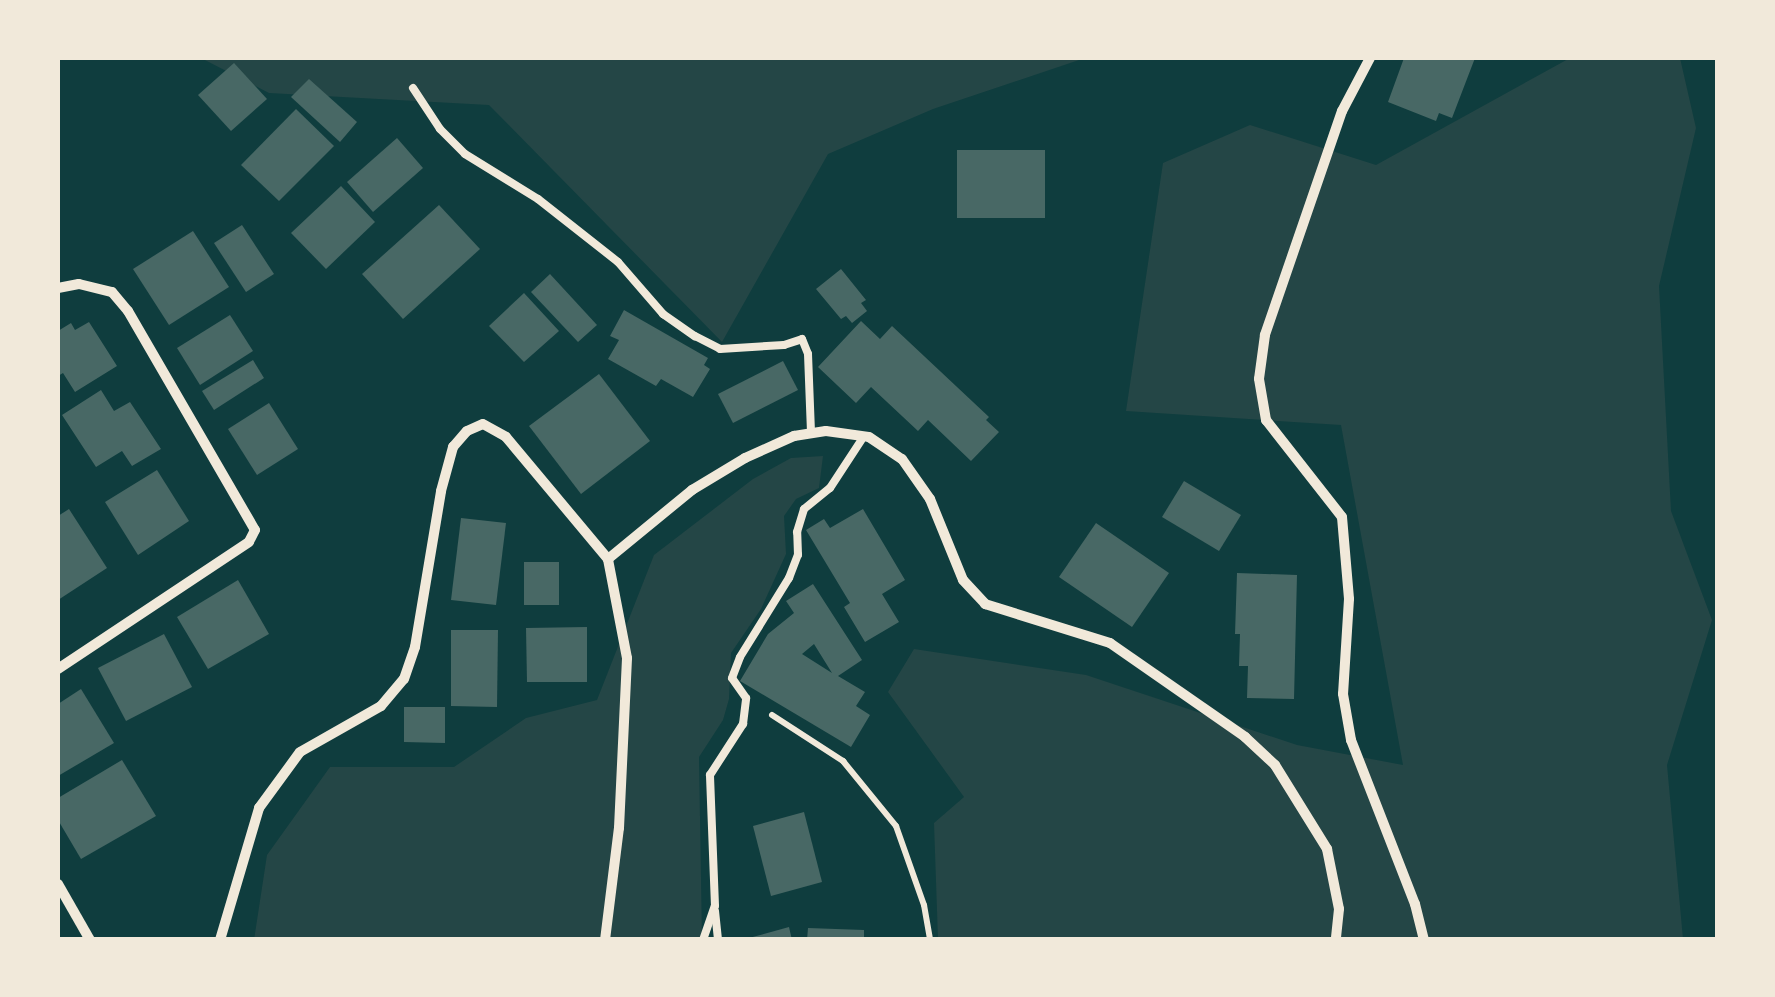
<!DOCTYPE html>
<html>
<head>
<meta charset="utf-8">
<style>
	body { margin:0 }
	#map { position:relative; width:1775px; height:997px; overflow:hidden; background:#0f3d3e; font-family:"Asap Condensed",sans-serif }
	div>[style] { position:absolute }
	.green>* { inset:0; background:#244646 }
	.building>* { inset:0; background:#486865 }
	.path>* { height:6px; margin:-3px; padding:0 3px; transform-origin:3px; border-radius:3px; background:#f1e9da }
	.service>* { height:8px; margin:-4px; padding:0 4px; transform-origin:4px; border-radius:4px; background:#f1e9da }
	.minor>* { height:10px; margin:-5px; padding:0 5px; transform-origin:5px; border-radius:5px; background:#f1e9da }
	span { translate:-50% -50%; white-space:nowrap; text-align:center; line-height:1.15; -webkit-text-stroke:9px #f1e9da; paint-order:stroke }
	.frame { position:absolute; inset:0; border:60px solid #f1e9da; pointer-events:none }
</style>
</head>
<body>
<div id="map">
	<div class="green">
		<i style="clip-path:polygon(201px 58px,1085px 58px,933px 109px,828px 154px,722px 342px,489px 105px,269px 93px)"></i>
		<i style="clip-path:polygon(1570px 58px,1680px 58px,1696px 128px,1659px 286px,1671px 511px,1712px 620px,1667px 765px,1683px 939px,938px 939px,934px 823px,964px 797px,888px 692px,914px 649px,1086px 675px,1297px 745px,1403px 765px,1341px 425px,1126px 411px,1163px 163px,1250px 125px,1376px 165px)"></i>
		<i style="clip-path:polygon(823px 456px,819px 488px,796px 499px,784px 516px,786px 554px,761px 609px,731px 653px,729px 699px,723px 720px,699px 757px,702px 939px,254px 940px,267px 855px,330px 767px,454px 767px,526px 718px,597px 700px,654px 555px,753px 479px,791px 458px)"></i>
	</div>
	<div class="building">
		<i style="clip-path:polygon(1404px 58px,1475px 58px,1452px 118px,1439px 113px,1436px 121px,1388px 102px)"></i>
		<i style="clip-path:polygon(234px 63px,267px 99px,231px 131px,198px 95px)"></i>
		<i style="clip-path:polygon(309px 79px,357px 122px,340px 142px,291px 97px)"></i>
		<i style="clip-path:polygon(296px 109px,334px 146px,279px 201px,241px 165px)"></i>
		<i style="clip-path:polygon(397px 138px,423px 168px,373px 212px,347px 182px)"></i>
		<i style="clip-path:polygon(957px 150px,1045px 150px,1045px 218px,957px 218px)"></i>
		<i style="clip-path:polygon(341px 186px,375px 222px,326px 269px,291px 233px)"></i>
		<i style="clip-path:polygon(439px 205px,480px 249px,403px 319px,362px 274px)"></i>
		<i style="clip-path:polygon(242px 225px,274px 274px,246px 292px,214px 243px)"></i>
		<i style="clip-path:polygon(193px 231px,229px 287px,169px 325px,133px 269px)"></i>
		<i style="clip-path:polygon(841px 269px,866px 300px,861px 303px,867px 311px,852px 323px,846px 316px,841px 319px,816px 289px)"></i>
		<i style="clip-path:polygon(550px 274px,597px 325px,578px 342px,531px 292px)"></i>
		<i style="clip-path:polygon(524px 293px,559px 331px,524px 362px,489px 326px)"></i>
		<i style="clip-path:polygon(624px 310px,708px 358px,704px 365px,710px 369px,693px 397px,661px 379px,656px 386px,608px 359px,619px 340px,610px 336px)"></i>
		<i style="clip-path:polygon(230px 315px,253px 351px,200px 385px,177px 348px)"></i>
		<i style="clip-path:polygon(861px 321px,880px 339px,892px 326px,989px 417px,986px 420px,999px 432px,971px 461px,928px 420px,918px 431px,871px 387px,856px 403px,818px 367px)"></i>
		<i style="clip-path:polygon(89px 322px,117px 366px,75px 392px,63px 373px,58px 376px,58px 331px,71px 323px,75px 330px)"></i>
		<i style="clip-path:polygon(253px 360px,264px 378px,214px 410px,202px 391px)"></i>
		<i style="clip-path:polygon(783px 361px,798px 390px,733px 423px,718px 394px)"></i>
		<i style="clip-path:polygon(599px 374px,650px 441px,581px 494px,529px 426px)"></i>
		<i style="clip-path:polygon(101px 390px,114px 411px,130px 402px,161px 449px,132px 466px,122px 451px,96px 467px,62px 415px)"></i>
		<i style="clip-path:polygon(269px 403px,298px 449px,257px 475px,228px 429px)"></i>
		<i style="clip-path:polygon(157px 470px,189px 521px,138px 555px,105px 502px)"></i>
		<i style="clip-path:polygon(1184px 481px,1241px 515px,1219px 551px,1162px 517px)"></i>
		<i style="clip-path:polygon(69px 509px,107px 568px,58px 600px,58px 516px)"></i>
		<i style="clip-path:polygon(863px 509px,905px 580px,882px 594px,899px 622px,865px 642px,844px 607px,850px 603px,806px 530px,824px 519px,830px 528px)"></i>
		<i style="clip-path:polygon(461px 518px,506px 523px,496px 605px,451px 600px)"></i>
		<i style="clip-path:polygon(1096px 523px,1169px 573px,1132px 627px,1059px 577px)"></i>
		<i style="clip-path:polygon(524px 562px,559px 562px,559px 605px,524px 605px)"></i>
		<i style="clip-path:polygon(1237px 573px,1297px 575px,1294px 699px,1247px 698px,1248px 666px,1239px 666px,1240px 634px,1235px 634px)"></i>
		<i style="clip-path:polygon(238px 580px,269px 634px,208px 669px,177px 617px)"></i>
		<i style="clip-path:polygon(evenodd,813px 584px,862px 660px,838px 676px,865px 692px,856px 706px,870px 715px,851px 747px,740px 681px,768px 634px,794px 613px,786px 601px,813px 584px,814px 644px,832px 673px,802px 654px,814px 644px)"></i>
		<i style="clip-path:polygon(587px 627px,587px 682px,527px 682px,526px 628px)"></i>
		<i style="clip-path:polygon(451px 630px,498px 630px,497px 707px,451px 706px)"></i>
		<i style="clip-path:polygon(164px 634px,192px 687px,126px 721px,98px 668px)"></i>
		<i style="clip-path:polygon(81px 689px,114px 743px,58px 776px,58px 704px)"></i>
		<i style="clip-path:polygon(404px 707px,445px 707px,445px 743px,404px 742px)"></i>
		<i style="clip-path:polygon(122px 760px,156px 816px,81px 859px,58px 820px,58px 798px)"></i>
		<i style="clip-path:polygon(804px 812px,822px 882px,771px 896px,753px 826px)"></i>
		<i style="clip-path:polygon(789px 927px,792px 940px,749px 940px,749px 938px)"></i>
		<i style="clip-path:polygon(808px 928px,864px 930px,864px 940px,807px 940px)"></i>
	</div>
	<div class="path">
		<i style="left:772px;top:715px;width:85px;rotate:32.9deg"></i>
		<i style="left:843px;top:761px;width:84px;rotate:50.8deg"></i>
		<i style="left:896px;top:826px;width:84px;rotate:70.5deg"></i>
		<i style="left:924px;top:905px;width:36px;rotate:80deg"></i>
	</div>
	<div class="service">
		<i style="left:413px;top:88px;width:49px;rotate:56.6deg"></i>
		<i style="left:440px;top:129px;width:35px;rotate:45deg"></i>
		<i style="left:465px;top:154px;width:86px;rotate:31.7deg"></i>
		<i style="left:538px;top:199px;width:102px;rotate:38.2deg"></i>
		<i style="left:618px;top:262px;width:69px;rotate:49.1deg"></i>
		<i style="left:663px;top:314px;width:39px;rotate:35deg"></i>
		<i style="left:695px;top:336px;width:28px;rotate:27deg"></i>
		<i style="left:720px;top:349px;width:64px;rotate:-3.6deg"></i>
		<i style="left:784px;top:345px;width:19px;rotate:-18deg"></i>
		<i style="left:802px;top:339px;width:16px;rotate:68deg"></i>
		<i style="left:808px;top:354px;width:78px;rotate:87.8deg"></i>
		<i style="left:715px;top:911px;width:29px;rotate:84deg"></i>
		<i style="left:703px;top:940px;width:36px;rotate:-71deg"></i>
		<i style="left:715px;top:906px;width:131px;rotate:-92.2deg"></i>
		<i style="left:710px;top:775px;width:61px;rotate:-57.1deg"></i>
		<i style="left:743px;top:724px;width:26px;rotate:-83deg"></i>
		<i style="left:746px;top:698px;width:24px;rotate:-125deg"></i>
		<i style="left:732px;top:678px;width:22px;rotate:-69deg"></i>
		<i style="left:740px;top:657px;width:93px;rotate:-58.2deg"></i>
		<i style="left:789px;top:578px;width:25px;rotate:-69deg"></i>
		<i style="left:798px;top:555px;width:23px;rotate:-92deg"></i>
		<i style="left:797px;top:532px;width:24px;rotate:-73deg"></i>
		<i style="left:804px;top:509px;width:33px;rotate:-39deg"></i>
		<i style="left:830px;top:488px;width:62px;rotate:-56.8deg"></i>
	</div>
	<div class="minor">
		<i style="left:1370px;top:58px;width:60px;rotate:117.8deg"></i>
		<i style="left:1342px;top:111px;width:237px;rotate:109deg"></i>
		<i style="left:1265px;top:335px;width:44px;rotate:97.8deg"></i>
		<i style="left:1259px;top:379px;width:42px;rotate:80.3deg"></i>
		<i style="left:1266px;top:420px;width:123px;rotate:51.9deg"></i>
		<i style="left:1342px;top:517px;width:82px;rotate:85.1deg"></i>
		<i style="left:1349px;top:599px;width:95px;rotate:93.6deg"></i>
		<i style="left:1343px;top:694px;width:47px;rotate:80.1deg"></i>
		<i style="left:1351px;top:740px;width:176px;rotate:68.7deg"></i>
		<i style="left:1415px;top:904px;width:37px;rotate:76deg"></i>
		<i style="left:58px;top:288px;width:21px;rotate:-11deg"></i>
		<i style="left:79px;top:284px;width:34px;rotate:14deg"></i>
		<i style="left:112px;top:292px;width:25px;rotate:50deg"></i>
		<i style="left:128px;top:311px;width:253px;rotate:59.9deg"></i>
		<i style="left:255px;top:530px;width:13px;rotate:117deg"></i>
		<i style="left:249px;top:542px;width:229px;rotate:146.4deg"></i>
		<i style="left:58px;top:884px;width:64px;rotate:60.3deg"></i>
		<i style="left:220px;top:940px;width:138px;rotate:-73.5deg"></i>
		<i style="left:259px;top:808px;width:69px;rotate:-53.8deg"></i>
		<i style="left:300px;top:752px;width:93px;rotate:-29.6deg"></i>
		<i style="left:381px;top:706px;width:35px;rotate:-50deg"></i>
		<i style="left:404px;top:679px;width:34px;rotate:-71deg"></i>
		<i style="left:415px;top:647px;width:158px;rotate:-80.5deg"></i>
		<i style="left:441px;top:491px;width:46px;rotate:-74.7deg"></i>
		<i style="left:453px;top:447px;width:21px;rotate:-49deg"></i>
		<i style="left:467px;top:431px;width:17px;rotate:-24deg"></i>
		<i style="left:483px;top:424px;width:26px;rotate:29deg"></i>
		<i style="left:506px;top:437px;width:159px;rotate:50.1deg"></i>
		<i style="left:605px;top:940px;width:113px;rotate:-82.9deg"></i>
		<i style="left:619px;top:828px;width:170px;rotate:-87.3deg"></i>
		<i style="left:627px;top:658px;width:101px;rotate:-100.9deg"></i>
		<i style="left:608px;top:559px;width:109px;rotate:-39.4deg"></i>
		<i style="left:692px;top:490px;width:62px;rotate:-31.1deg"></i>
		<i style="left:745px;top:458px;width:54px;rotate:-24.2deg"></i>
		<i style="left:794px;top:436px;width:32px;rotate:-9deg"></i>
		<i style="left:826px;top:431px;width:43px;rotate:7.9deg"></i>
		<i style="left:869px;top:437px;width:40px;rotate:34deg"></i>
		<i style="left:902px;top:459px;width:49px;rotate:55deg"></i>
		<i style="left:930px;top:499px;width:87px;rotate:67.8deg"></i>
		<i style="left:963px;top:580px;width:33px;rotate:47deg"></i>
		<i style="left:985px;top:604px;width:131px;rotate:17.3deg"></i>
		<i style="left:1110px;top:643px;width:165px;rotate:34.8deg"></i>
		<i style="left:1245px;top:737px;width:41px;rotate:43deg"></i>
		<i style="left:1275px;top:765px;width:99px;rotate:58.2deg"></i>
		<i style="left:1327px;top:849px;width:61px;rotate:78.7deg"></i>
		<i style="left:1339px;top:909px;width:31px;rotate:96deg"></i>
	</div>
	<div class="frame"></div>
</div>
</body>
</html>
